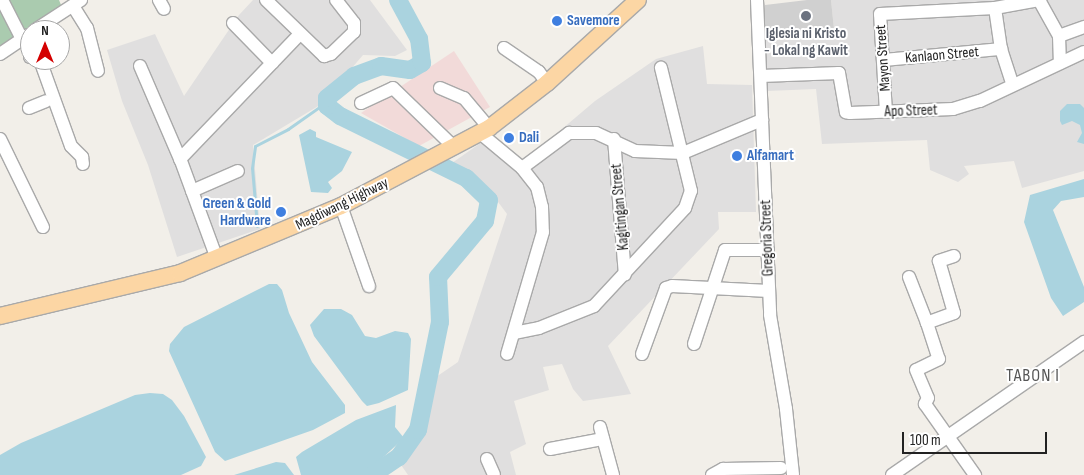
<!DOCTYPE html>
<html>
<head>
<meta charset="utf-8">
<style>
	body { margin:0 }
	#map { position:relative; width:1084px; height:475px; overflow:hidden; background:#f2efe9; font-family:"Sofia Sans Condensed",sans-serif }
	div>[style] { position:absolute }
	.residential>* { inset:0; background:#e0dfdf }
	.commercial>* { inset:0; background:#f2dad9 }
	.religious>* { inset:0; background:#d0d0d0 }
	.cemetery>* { inset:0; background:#aacbaf }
	.water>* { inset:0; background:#aad3df }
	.stream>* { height:3px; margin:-1.5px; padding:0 1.5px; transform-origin:1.5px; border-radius:1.5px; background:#aad3df }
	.river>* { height:18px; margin:-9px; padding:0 9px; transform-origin:9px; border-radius:9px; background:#aad3df }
	.roads { filter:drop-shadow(1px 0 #a9a9a9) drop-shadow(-1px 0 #a9a9a9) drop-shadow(0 1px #a9a9a9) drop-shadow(0 -1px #a9a9a9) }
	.minor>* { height:12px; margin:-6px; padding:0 6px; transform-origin:6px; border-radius:6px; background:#fff }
	.major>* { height:16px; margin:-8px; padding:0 8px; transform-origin:8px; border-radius:8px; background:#fcd6a4 }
	.dots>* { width:14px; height:14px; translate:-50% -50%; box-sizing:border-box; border:2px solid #fff; border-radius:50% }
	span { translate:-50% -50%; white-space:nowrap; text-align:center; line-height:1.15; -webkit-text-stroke:4px #fff; paint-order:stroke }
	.shop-label { font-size:15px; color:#366cbe; font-weight:700 }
	.left { translate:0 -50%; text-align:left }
	.right { translate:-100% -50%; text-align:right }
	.worship-label { font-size:15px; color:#5b616d; font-weight:700 }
	.street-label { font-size:15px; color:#222 }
	.quarter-label { font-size:18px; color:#555; letter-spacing:1px }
	.north { position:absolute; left:20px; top:20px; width:50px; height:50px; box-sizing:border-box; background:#fff; border:1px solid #a7a7a7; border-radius:50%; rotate:0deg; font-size:14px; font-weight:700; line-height:20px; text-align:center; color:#222 }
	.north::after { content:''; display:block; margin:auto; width:18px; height:22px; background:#d40000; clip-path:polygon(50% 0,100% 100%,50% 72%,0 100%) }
	.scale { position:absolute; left:902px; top:432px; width:145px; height:22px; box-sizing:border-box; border:2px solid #222; border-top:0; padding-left:6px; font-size:15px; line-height:18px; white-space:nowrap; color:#222; -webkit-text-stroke:4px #fff; paint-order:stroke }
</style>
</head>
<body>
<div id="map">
	<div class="residential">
		<i style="clip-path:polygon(253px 0,370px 0,407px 50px,395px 56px,363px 55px,320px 105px,253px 145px,260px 229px,177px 257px,148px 165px,122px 101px,107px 50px,155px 34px,184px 96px,239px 15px)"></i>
		<i style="clip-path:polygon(831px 0,1084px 0,1084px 171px,1022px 188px,1014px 161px,964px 166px,969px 174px,958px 182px,930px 170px,927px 140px,822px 144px,816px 89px,767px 91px,765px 33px,834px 29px)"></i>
		<i style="clip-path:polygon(703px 46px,707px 84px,752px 85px,756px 212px,718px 212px,719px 229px,608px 346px,631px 394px,583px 401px,573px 389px,562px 364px,543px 367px,549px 390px,514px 401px,526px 444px,510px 452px,516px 475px,408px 475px,399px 462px,421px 439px,425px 410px,428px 412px,436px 377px,458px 362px,507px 214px,484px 183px,452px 163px,492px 135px,523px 162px,595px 101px,656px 59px)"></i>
	</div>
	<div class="commercial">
		<i style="clip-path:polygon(454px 51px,490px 107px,419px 146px,361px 113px)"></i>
	</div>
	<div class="religious">
		<i style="clip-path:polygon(807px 0,831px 0,834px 29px,765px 33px,765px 5px)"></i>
	</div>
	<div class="cemetery">
		<i style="clip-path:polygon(0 0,59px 0,61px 5px,0 49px)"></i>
	</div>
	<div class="water">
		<i style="clip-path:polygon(1067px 104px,1080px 104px,1084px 108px,1084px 144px,1077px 142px,1082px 133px,1080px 125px,1072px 121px,1062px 125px,1060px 121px,1060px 111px)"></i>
		<i style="clip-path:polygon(310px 129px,316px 132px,316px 137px,352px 152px,342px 171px,328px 182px,332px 188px,328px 193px,311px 192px,299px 135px)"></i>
		<i style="clip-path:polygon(1084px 179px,1084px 197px,1061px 201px,1053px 210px,1084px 287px,1084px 302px,1063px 316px,1051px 298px,1024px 222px,1030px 195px)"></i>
		<i style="clip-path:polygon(269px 284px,277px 284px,282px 290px,289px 313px,312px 362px,345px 405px,345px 413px,313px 430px,225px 461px,215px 452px,169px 351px,170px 344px,184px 327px)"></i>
		<i style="clip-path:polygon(324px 309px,341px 309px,352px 315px,365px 336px,376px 338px,395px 331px,408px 333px,411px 339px,408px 390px,379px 403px,367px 406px,362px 401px,314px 336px,310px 325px)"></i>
		<i style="clip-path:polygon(150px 393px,163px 394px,172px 400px,184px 416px,206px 457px,201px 466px,181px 475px,0 475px,0 455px,21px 443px,135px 395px)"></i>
		<i style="clip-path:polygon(396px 405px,395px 427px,404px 438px,364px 475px,301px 475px,296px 457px,302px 452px,356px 420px)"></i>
		<i style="clip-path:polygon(276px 462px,285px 463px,294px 475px,234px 475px)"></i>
	</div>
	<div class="stream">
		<i style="left:257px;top:226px;width:58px;rotate:-94.9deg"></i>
		<i style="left:252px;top:168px;width:22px;rotate:-82deg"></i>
		<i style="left:255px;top:146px;width:37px;rotate:-27deg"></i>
		<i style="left:288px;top:129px;width:45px;rotate:-35.1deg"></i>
	</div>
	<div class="river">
		<i style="left:372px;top:475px;width:32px;rotate:-34deg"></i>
		<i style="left:399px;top:457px;width:33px;rotate:-55deg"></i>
		<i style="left:418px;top:430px;width:110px;rotate:-78.5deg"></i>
		<i style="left:440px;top:322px;width:45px;rotate:-92.5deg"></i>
		<i style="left:438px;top:277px;width:73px;rotate:-50deg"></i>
		<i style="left:485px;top:221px;width:21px;rotate:-79deg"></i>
		<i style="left:489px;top:200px;width:32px;rotate:-136deg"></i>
		<i style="left:466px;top:178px;width:140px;rotate:-153.8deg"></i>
		<i style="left:340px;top:116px;width:16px;rotate:-142deg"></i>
		<i style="left:327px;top:106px;width:8px;rotate:-90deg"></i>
		<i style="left:327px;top:98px;width:35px;rotate:-39deg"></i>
		<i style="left:354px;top:76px;width:29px;rotate:-20deg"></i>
		<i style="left:381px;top:66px;width:29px;rotate:8deg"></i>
		<i style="left:410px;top:70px;width:14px;rotate:-30deg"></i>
		<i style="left:422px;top:63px;width:24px;rotate:-97deg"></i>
		<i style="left:419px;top:39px;width:44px;rotate:-118.3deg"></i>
	</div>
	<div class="roads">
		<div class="minor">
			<i style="left:2px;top:0;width:44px;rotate:62.9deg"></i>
			<i style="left:159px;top:0;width:10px;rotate:61deg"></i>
			<i style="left:266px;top:0;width:81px;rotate:44deg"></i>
			<i style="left:324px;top:56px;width:7px;rotate:-16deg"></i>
			<i style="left:331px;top:54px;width:32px;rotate:-44deg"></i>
			<i style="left:354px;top:32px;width:9px;rotate:-90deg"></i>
			<i style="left:354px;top:23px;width:29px;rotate:-128deg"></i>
			<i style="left:757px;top:0;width:315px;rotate:87.6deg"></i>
			<i style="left:770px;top:315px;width:95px;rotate:80.3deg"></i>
			<i style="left:786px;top:409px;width:66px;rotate:83.9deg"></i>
			<i style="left:1039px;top:0;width:41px;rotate:60.9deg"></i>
			<i style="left:1059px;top:36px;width:27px;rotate:-20deg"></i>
			<i style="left:73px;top:6px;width:26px;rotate:58deg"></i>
			<i style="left:87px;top:28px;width:44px;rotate:75.7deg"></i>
			<i style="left:995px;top:8px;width:41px;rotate:81.7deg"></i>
			<i style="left:1001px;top:49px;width:38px;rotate:72deg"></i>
			<i style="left:233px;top:23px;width:56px;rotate:45.7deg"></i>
			<i style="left:35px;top:30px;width:55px;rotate:-33.1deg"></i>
			<i style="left:1059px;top:36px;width:27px;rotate:88deg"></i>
			<i style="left:30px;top:48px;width:9px;rotate:90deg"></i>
			<i style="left:504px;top:48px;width:42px;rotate:34.4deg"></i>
			<i style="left:539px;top:72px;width:14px;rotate:54deg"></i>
			<i style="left:0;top:54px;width:34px;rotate:-34deg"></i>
			<i style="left:40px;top:60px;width:91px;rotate:70.2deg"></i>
			<i style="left:71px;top:146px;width:16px;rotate:45deg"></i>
			<i style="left:82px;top:157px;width:7px;rotate:82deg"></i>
			<i style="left:884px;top:60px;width:118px;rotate:-5.4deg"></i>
			<i style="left:140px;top:66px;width:103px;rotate:66.7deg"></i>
			<i style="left:181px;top:161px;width:104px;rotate:69.8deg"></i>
			<i style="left:761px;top:76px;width:78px;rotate:-2.2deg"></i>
			<i style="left:839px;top:73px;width:40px;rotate:80deg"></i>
			<i style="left:846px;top:112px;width:4px;rotate:14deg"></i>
			<i style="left:850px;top:113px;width:103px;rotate:-2.2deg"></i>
			<i style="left:953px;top:109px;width:28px;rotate:-17deg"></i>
			<i style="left:980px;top:101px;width:115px;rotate:-25.2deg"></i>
			<i style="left:440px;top:88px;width:26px;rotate:23deg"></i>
			<i style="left:464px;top:98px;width:39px;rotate:50deg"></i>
			<i style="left:361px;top:103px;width:35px;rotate:-25deg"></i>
			<i style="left:393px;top:88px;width:86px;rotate:44.1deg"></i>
			<i style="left:29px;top:108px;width:18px;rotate:-22deg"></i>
			<i style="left:886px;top:112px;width:98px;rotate:-93.5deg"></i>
			<i style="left:880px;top:14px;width:115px;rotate:-3deg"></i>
			<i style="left:995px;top:8px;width:46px;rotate:-10.1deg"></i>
			<i style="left:480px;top:133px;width:55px;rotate:39.8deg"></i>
			<i style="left:522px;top:168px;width:24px;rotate:52deg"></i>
			<i style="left:537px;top:187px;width:21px;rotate:76deg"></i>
			<i style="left:542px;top:207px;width:25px;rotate:88deg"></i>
			<i style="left:543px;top:232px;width:127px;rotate:106.4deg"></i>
			<i style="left:0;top:139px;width:98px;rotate:64deg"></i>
			<i style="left:614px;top:139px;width:136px;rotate:85.4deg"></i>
			<i style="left:180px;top:159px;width:172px;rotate:-46.2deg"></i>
			<i style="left:522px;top:168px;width:59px;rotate:-36.7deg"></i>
			<i style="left:569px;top:133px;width:27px"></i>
			<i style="left:596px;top:133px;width:43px;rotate:24.8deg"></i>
			<i style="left:635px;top:151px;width:48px;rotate:2.4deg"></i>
			<i style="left:683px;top:153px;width:86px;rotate:-22.7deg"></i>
			<i style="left:192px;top:191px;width:50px;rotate:-23.5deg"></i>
			<i style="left:341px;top:206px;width:85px;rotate:70.7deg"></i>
			<i style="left:954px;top:256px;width:16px;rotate:162deg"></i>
			<i style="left:939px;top:261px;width:54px;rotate:73.9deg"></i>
			<i style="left:954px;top:313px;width:29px;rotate:160deg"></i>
			<i style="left:927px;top:323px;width:38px;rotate:72deg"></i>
			<i style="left:939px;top:359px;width:25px;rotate:154deg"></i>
			<i style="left:916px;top:370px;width:30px;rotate:67deg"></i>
			<i style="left:928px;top:398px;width:7px;rotate:117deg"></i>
			<i style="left:925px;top:404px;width:87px;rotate:54.8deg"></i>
			<i style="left:909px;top:277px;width:49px;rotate:68.6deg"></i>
			<i style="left:514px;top:333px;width:25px;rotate:-11deg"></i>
			<i style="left:539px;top:328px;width:59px;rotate:-21.8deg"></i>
			<i style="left:594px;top:306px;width:134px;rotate:-47.1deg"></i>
			<i style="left:685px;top:208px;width:18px;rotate:-71deg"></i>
			<i style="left:691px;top:191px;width:127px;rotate:-103.7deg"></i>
			<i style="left:694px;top:344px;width:99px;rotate:-71.7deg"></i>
			<i style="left:725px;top:250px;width:43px"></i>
			<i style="left:642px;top:354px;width:70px;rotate:-70deg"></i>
			<i style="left:666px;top:288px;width:6px;rotate:-18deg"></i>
			<i style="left:672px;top:286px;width:97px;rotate:3deg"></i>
			<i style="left:600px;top:427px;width:50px;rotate:74.8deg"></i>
			<i style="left:550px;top:449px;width:54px;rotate:-10.7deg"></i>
			<i style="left:487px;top:459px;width:17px;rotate:66deg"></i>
			<i style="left:712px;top:475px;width:13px;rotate:-29deg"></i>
			<i style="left:723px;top:469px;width:58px;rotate:-1deg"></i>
			<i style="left:892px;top:475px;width:234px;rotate:-34.7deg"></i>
		</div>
		<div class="major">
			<i style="left:0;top:316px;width:185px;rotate:-13.4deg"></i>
			<i style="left:180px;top:273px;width:174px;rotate:-22.6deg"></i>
			<i style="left:341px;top:206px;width:167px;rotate:-27.8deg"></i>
			<i style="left:489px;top:128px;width:73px;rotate:-37.8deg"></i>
			<i style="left:547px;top:83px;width:123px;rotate:-42.4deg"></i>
		</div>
	</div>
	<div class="dots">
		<i style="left:806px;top:16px;background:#6b7280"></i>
		<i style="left:557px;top:21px;background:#3f7fe0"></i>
		<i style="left:509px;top:138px;background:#3f7fe0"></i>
		<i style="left:737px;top:156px;background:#3f7fe0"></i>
		<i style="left:281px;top:212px;background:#3f7fe0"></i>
	</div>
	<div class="shop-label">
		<span class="left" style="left:567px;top:21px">Savemore</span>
		<span class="left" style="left:519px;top:138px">Dali</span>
		<span class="left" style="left:747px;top:156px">Alfamart</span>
		<span class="right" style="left:271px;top:212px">Green &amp; Gold<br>Hardware</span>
	</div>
	<div class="worship-label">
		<span style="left:806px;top:42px">Iglesia ni Kristo<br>- Lokal ng Kawit</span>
	</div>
	<div class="street-label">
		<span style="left:942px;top:55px;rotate:-5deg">Kanlaon Street</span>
		<span style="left:883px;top:58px;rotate:-94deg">Mayon Street</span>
		<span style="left:911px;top:111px;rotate:-2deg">Apo Street</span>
		<span style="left:342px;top:204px;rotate:-26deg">Magdiwang Highway</span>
		<span style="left:620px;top:207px;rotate:-95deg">Kagitingan Street</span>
		<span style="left:767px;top:238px;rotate:-92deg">Gregoria Street</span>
	</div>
	<div class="quarter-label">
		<span style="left:1033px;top:376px">TABON I</span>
	</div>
	<div class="north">N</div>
	<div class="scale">100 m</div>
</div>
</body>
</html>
